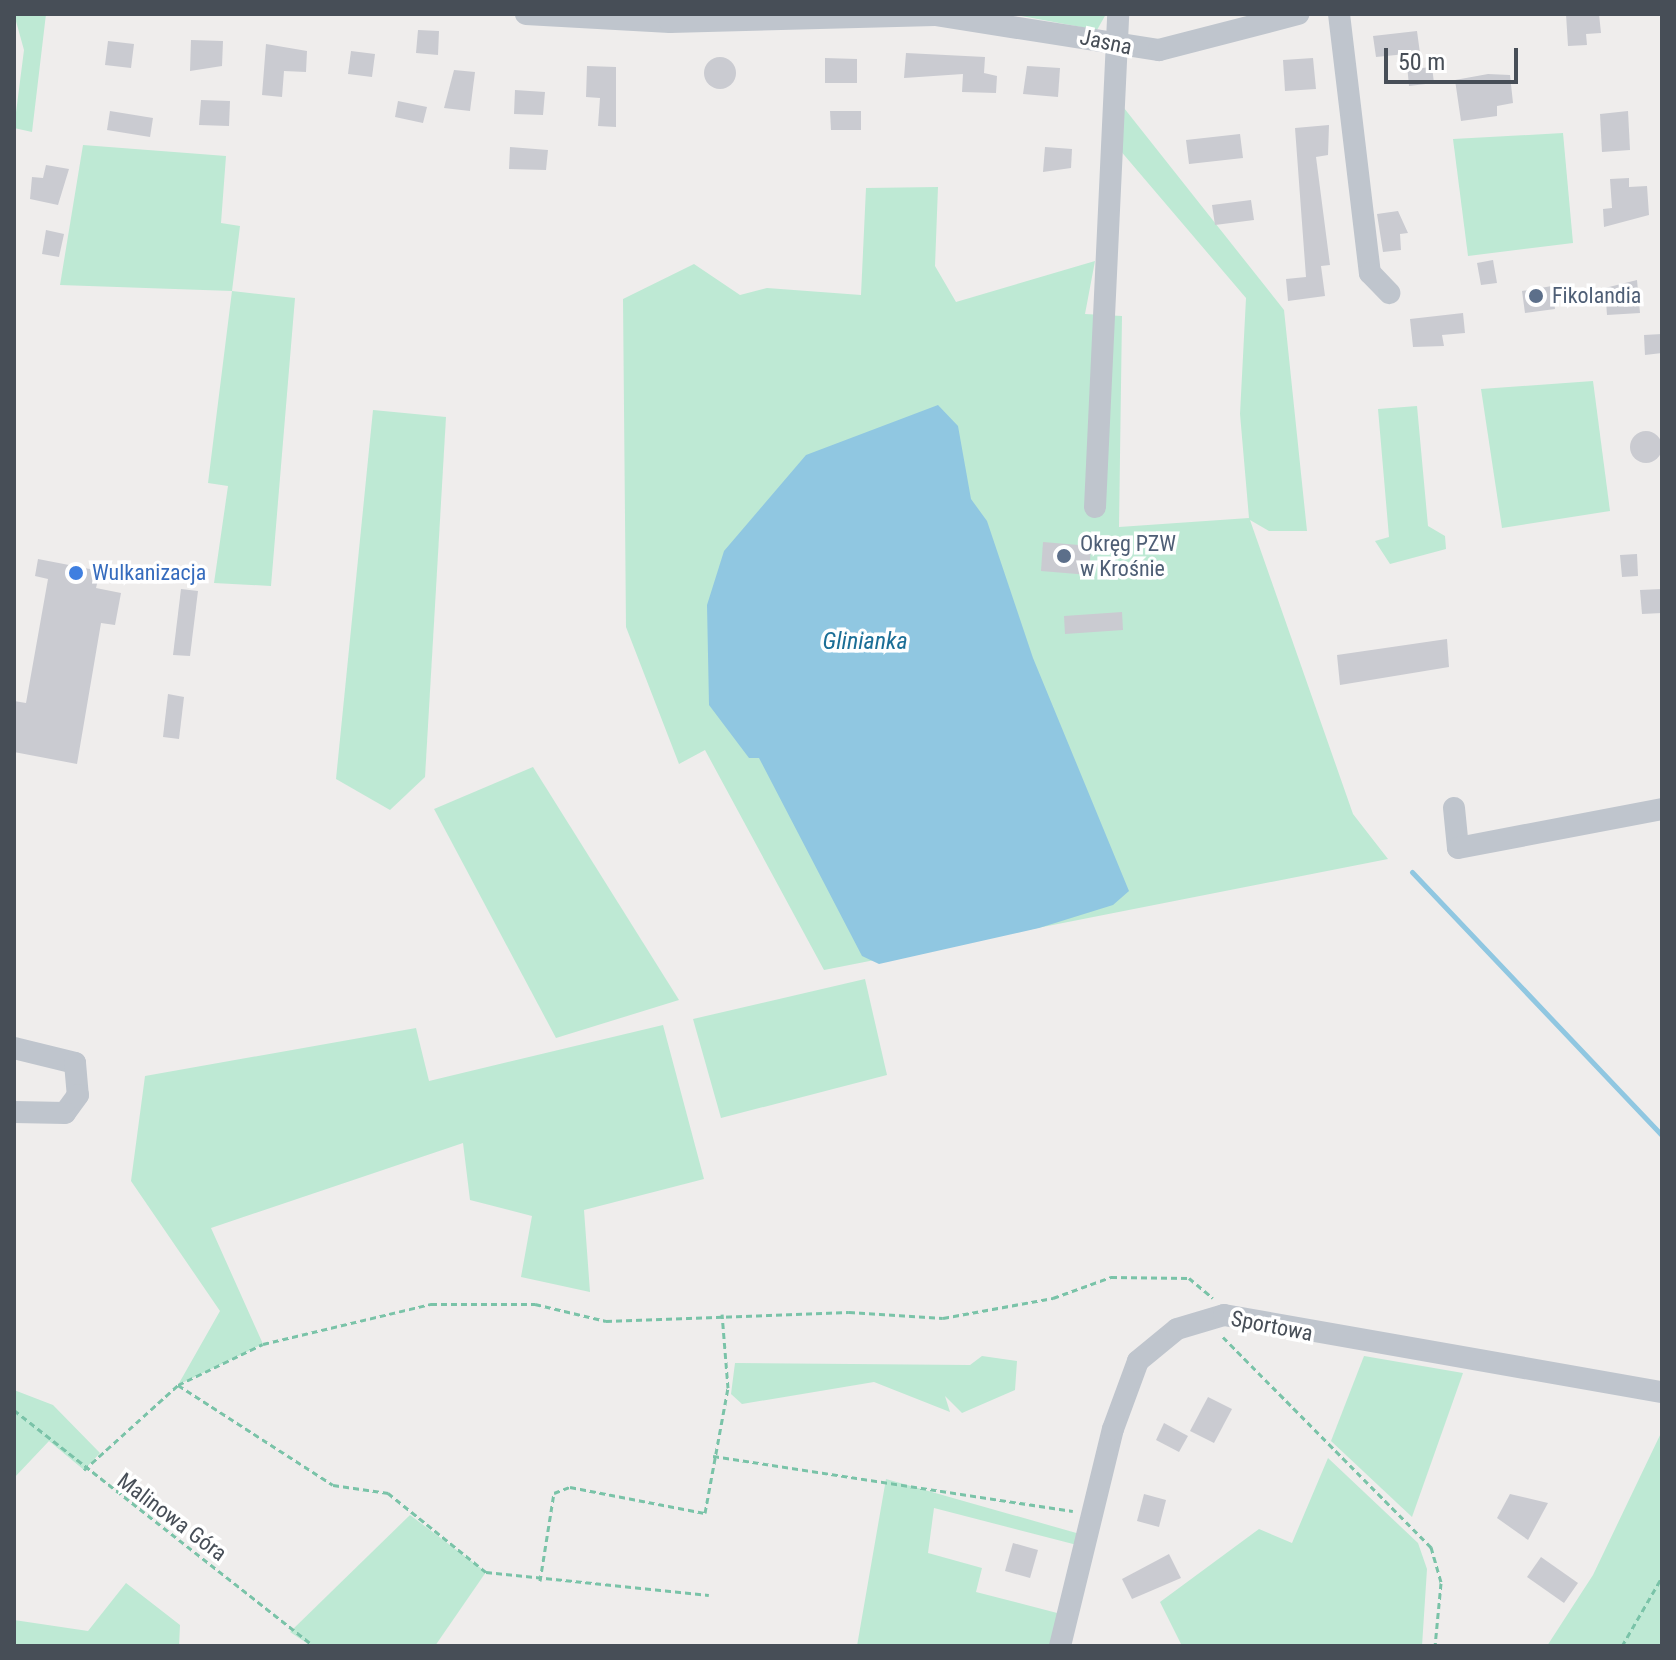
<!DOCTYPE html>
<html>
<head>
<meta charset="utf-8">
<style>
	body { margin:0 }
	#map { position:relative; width:1676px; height:1660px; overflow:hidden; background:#efedec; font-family:"Roboto Condensed",sans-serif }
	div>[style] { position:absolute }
	.green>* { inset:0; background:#bee9d4 }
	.water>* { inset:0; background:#90c7e1 }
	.stream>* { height:5px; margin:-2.5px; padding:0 2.5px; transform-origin:2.5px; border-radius:2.5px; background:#90c7e1 }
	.building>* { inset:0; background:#cacbd1 }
	.round { border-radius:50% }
	.path>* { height:3px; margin-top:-1.5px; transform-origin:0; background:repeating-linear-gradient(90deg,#7ac3a8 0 6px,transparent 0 10px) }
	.minor>* { height:22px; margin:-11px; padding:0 11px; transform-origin:11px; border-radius:11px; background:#bfc5cd }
	.dots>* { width:22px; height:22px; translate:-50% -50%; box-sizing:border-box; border:4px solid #fff; border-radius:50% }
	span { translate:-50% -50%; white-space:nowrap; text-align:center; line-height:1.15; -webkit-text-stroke:7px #fff; paint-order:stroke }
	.street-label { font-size:22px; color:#474e57 }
	.service-label { font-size:22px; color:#4e5e75 }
	.left { translate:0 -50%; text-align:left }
	.shop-label { font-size:22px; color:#366cbe }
	.water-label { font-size:24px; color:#1b6e96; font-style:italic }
	.frame { position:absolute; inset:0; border:16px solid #474e57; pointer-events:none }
	.scale { position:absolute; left:1384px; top:48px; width:134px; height:36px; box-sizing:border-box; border:4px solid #474e57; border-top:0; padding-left:10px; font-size:24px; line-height:28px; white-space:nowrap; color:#474e57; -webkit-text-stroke:6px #fff; paint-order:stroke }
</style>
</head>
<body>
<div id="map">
	<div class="green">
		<i style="clip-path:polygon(14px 14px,46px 14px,32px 132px,14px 128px,24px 50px)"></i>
		<i style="clip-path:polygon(1010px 14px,1106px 14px,1097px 30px)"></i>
		<i style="clip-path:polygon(1124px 108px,1284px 310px,1307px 531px,1269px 531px,1250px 520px,1353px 814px,1388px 859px,824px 970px,705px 750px,679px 764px,626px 627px,623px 299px,694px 264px,740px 295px,767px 288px,861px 295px,866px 188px,938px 187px,935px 266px,956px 302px,1095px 261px,1085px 314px,1122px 316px,1119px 527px,1249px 518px,1240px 414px,1246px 298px,1119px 149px)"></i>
		<i style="clip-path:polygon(1563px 133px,1573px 243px,1468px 256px,1453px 139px)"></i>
		<i style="clip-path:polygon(83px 145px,226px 156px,221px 223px,240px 226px,232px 291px,295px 298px,271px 586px,214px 583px,228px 486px,208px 483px,232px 291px,60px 285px)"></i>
		<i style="clip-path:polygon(1593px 381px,1610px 511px,1502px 528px,1481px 389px)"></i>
		<i style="clip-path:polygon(1417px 406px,1428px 526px,1445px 536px,1446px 549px,1390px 564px,1375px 541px,1389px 537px,1378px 409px)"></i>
		<i style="clip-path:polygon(373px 410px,446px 417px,425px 777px,390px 810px,336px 779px)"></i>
		<i style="clip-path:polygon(533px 767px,679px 1000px,556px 1038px,434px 809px)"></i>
		<i style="clip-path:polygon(865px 979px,887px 1075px,721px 1118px,693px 1019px)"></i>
		<i style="clip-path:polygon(663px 1025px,704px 1179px,584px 1210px,590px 1292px,521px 1277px,532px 1216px,470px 1200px,463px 1143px,211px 1228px,263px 1344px,178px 1385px,220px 1311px,131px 1181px,145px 1076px,416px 1028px,429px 1081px)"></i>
		<i style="clip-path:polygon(982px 1356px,1017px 1361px,1015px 1390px,962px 1413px,945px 1396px,950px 1412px,874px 1382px,742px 1404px,731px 1394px,735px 1363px,970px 1365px)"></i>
		<i style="clip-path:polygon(1364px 1356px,1463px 1373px,1412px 1517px,1331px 1441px)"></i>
		<i style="clip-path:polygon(14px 1390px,53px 1405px,100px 1453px,84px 1470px,49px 1441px,14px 1478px)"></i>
		<i style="clip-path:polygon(1662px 1431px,1662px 1646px,1547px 1646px,1593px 1575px)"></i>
		<i style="clip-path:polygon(1328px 1458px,1418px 1543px,1427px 1569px,1422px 1646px,1182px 1646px,1160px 1602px,1259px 1529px,1292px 1543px)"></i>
		<i style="clip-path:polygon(886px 1479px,1080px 1534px,1077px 1545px,934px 1508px,928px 1553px,982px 1568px,976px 1592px,1061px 1614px,1053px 1646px,857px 1646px)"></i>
		<i style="clip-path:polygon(410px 1515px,486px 1572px,435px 1646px,311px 1646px,290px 1632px)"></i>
		<i style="clip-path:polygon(126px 1583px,180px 1625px,179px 1646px,14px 1646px,14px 1620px,88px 1631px)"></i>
	</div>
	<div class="water">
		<i style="clip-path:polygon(938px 405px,958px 426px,971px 499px,987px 521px,1033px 658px,1129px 891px,1113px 905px,1039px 928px,879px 964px,862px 956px,759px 758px,749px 758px,709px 705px,707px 605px,724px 551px,806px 455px)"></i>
	</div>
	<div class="stream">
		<i style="left:1412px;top:872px;width:363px;rotate:46.5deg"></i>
	</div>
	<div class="building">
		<i style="clip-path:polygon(1566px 14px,1599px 14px,1601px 33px,1586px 34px,1587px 45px,1568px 46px)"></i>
		<i style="clip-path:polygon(418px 30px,439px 31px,438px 55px,416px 53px)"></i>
		<i style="clip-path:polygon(1417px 31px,1422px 68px,1432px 67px,1434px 83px,1409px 86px,1406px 54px,1376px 57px,1373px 36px)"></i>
		<i style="clip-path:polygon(191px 40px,223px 41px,222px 66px,190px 71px)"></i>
		<i style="clip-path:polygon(108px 41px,134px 44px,131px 68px,105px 65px)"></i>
		<i style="clip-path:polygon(266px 44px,307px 51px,306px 72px,284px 71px,282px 97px,262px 95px)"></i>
		<i style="clip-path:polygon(351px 51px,375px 54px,372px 77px,348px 74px)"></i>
		<i style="clip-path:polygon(906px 53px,985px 57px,984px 73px,997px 76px,996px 93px,962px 92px,963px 74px,904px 78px)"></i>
		<i class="round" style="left:704px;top:57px;width:32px;height:32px"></i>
		<i style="clip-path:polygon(825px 58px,857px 59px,857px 83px,825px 83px)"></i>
		<i style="clip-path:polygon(1313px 58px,1316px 89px,1285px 91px,1283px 60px)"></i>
		<i style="clip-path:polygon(587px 66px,616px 67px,616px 127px,598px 126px,600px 98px,586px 97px)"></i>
		<i style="clip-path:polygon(1027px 66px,1060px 68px,1058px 97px,1023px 94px)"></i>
		<i style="clip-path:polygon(454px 70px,475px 72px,470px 111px,444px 108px)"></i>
		<i style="clip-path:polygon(1488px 74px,1510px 75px,1513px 103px,1497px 106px,1497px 116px,1461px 121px,1455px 80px)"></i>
		<i style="clip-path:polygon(515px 90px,545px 92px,543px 115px,514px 114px)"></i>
		<i style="clip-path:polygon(201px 100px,230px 101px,229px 126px,199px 125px)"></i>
		<i style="clip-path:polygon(398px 101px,427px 107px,423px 123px,395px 117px)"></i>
		<i style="clip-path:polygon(110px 111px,153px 118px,150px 137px,107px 130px)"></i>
		<i style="clip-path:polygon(830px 111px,861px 111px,861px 130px,831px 130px)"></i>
		<i style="clip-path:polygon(1628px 111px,1630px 150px,1602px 152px,1600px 114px)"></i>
		<i style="clip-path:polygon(1329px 125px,1328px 155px,1316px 157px,1330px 265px,1321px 266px,1325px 296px,1288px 301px,1286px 279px,1306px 277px,1295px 128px)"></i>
		<i style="clip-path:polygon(1240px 134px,1243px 158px,1189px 164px,1186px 140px)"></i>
		<i style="clip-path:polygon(510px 147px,548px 150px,546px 170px,509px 169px)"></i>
		<i style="clip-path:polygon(1045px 147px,1072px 149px,1071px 168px,1043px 172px)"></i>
		<i style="clip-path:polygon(46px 165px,69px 169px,58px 205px,30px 199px,32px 177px,43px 178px)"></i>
		<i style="clip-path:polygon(1629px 178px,1629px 187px,1647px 186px,1649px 215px,1604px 227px,1603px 209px,1612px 208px,1610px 179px)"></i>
		<i style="clip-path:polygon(1251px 200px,1254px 220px,1215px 225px,1212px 205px)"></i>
		<i style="clip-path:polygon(1398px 211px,1408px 233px,1400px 234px,1401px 250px,1383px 252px,1377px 214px)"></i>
		<i style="clip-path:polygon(46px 230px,64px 234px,59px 257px,42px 254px)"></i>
		<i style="clip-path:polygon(1493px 260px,1497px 283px,1481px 285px,1477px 263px)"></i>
		<i style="clip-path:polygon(1637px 280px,1640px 313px,1607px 315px,1605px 288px)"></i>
		<i style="clip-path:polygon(1552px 286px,1555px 309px,1525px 313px,1522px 291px)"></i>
		<i style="clip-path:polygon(1463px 313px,1465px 333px,1442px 335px,1444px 346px,1413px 347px,1410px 319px)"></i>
		<i style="clip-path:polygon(1662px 334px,1662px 353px,1645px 355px,1644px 335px)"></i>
		<i class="round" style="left:1630px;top:431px;width:32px;height:32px"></i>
		<i style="clip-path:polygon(1043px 542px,1091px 546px,1089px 575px,1041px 571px)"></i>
		<i style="clip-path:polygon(1637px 554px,1638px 576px,1622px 577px,1620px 555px)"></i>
		<i style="clip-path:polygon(38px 559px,100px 571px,96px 588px,121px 593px,115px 625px,101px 623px,77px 764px,14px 752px,14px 701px,26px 703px,48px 579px,35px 576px)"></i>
		<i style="clip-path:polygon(181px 589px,198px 591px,190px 656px,173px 655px)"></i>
		<i style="clip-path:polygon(1662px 589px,1662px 613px,1642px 614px,1640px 590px)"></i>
		<i style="clip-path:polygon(1122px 612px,1123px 630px,1065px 634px,1064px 616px)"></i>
		<i style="clip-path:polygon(1447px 639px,1449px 667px,1340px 685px,1337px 655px)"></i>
		<i style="clip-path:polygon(168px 694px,184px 697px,179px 739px,163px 737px)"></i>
		<i style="clip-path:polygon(1208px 1397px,1232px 1409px,1214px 1443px,1190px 1431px)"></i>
		<i style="clip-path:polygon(1164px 1423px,1188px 1436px,1179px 1452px,1156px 1440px)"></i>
		<i style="clip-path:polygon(1144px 1494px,1166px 1500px,1159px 1527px,1137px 1521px)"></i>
		<i style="clip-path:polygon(1510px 1494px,1548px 1503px,1528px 1540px,1497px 1518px)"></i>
		<i style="clip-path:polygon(1013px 1543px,1038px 1550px,1030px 1578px,1005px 1571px)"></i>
		<i style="clip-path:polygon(1169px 1554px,1181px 1578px,1132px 1599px,1122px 1579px)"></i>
		<i style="clip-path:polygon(1541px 1557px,1578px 1583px,1564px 1603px,1527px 1577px)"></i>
	</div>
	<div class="path">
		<i style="left:1223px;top:1337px;width:296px;rotate:45.3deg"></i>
		<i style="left:1431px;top:1547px;width:37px;rotate:74deg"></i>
		<i style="left:1441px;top:1583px;width:63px;rotate:95.4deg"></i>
		<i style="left:178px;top:1385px;width:184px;rotate:32.8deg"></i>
		<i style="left:333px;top:1485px;width:56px;rotate:8.3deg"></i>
		<i style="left:388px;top:1493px;width:126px;rotate:38.9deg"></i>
		<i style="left:486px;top:1572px;width:224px;rotate:5.9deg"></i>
		<i style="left:14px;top:1410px;width:382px;rotate:38.2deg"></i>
		<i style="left:713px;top:1456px;width:364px;rotate:8.7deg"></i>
		<i style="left:84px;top:1470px;width:127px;rotate:-42.1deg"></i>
		<i style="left:178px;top:1385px;width:94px;rotate:-25.8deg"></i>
		<i style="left:263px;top:1344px;width:173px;rotate:-13.4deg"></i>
		<i style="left:431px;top:1304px;width:104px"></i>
		<i style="left:535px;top:1304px;width:73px;rotate:13.5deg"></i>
		<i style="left:606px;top:1321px;width:243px;rotate:-2.1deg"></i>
		<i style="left:849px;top:1312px;width:94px;rotate:3.7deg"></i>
		<i style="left:943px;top:1318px;width:112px;rotate:-10.3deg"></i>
		<i style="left:1053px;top:1298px;width:62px;rotate:-19.9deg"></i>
		<i style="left:1111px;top:1277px;width:78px;rotate:0.7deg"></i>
		<i style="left:1189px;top:1278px;width:31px;rotate:40deg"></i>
		<i style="left:540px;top:1581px;width:89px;rotate:-81deg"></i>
		<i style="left:554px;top:1493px;width:17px;rotate:-21deg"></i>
		<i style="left:570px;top:1487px;width:137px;rotate:10.9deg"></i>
		<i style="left:705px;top:1513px;width:127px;rotate:-79.6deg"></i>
		<i style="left:728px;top:1388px;width:74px;rotate:-94.6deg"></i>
		<i style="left:1622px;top:1646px;width:80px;rotate:-59.9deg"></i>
	</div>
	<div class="minor">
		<i style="left:526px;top:14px;width:144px;rotate:3.2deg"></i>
		<i style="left:670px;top:22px;width:265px;rotate:-1.5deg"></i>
		<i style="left:935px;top:15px;width:227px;rotate:8.9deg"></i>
		<i style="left:1159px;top:50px;width:144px;rotate:-14.5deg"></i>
		<i style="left:1339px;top:14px;width:261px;rotate:83.2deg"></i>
		<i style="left:1370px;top:273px;width:28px;rotate:46deg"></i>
		<i style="left:1095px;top:507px;width:494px;rotate:-87.3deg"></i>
		<i style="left:1454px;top:808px;width:40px;rotate:84.3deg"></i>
		<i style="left:1458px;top:848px;width:208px;rotate:-10.8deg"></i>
		<i style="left:14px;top:1048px;width:63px;rotate:13.8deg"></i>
		<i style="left:75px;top:1063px;width:32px;rotate:85deg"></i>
		<i style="left:78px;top:1095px;width:22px;rotate:126deg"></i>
		<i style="left:65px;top:1113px;width:51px;rotate:-178.9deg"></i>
		<i style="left:1060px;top:1646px;width:223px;rotate:-76.3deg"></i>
		<i style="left:1113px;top:1429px;width:72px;rotate:-69.8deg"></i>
		<i style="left:1138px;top:1361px;width:50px;rotate:-39.4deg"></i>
		<i style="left:1177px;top:1329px;width:49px;rotate:-16.6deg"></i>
		<i style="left:1224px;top:1315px;width:445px;rotate:10deg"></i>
	</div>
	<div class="dots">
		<i style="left:1536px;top:296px;background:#5c6f8a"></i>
		<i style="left:1064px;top:556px;background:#5c6f8a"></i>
		<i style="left:76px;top:573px;background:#3f7fe0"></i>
	</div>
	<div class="street-label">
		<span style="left:1106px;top:42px;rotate:12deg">Jasna</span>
		<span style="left:1272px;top:1326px;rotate:11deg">Sportowa</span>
		<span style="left:172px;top:1517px;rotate:37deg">Malinowa Góra</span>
	</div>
	<div class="service-label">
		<span class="left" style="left:1552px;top:296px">Fikolandia</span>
		<span class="left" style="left:1080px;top:556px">Okręg PZW<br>w Krośnie</span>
	</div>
	<div class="shop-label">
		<span class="left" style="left:92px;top:573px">Wulkanizacja</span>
	</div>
	<div class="water-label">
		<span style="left:865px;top:642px">Glinianka</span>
	</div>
	<div class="frame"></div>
	<div class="scale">50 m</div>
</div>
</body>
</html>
